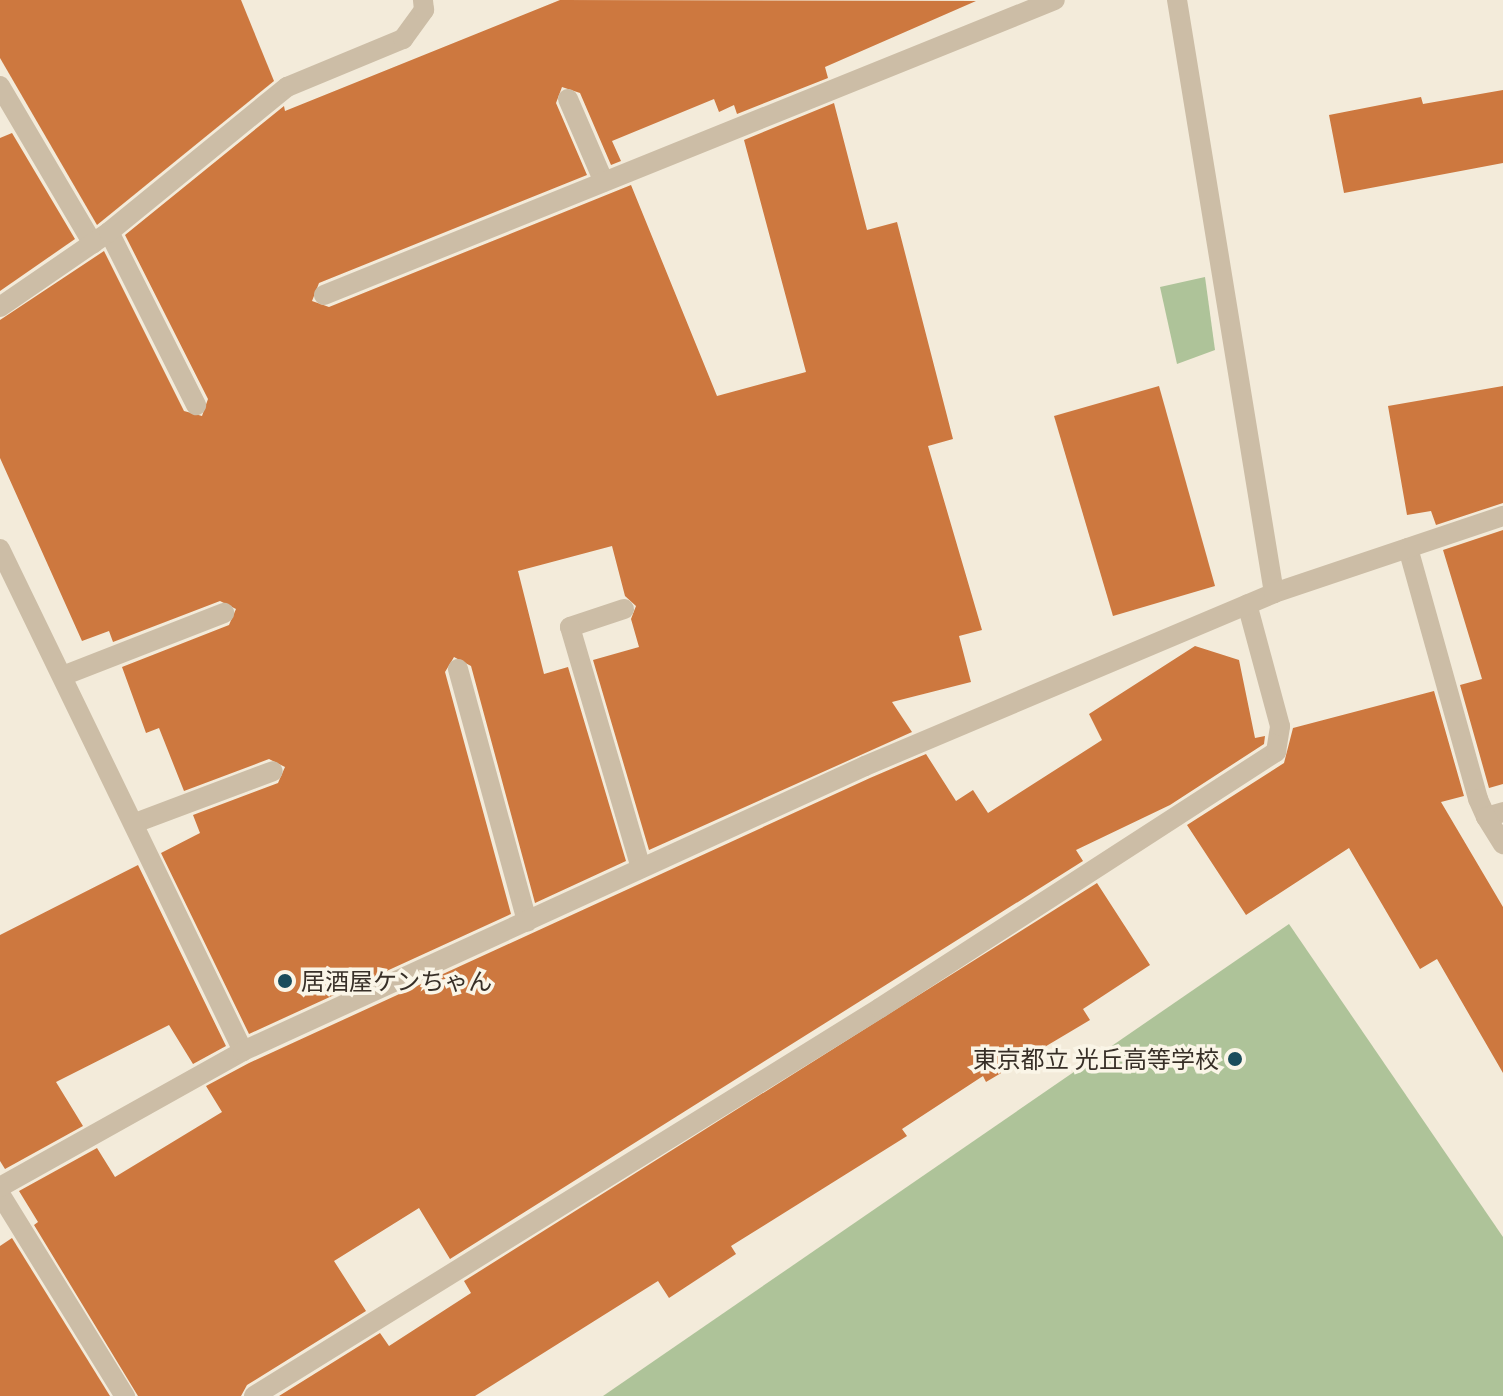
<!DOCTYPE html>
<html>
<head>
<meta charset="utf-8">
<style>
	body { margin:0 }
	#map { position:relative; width:1503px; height:1396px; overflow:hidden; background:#f3ebda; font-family:"Open Sans","Noto Sans JP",sans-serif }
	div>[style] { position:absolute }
	.green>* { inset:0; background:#aec399 }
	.building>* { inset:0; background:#cd783f }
	.service>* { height:20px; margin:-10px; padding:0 10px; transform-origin:10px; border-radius:10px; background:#ccbda6 }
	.minor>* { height:20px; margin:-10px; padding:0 10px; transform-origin:10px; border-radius:10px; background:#ccbda6 }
	.dots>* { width:22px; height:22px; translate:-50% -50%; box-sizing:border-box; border:4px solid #faf5e7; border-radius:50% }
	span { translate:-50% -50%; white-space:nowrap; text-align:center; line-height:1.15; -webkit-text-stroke:7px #faf5e7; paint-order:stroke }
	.poi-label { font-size:24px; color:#372f27 }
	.left { translate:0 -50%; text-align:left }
	.right { translate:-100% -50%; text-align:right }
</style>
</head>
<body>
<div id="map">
	<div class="green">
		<i style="clip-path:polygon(1205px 277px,1215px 350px,1177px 364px,1160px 287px)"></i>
		<i style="clip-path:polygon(1289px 924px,1503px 1237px,1503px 1396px,603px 1396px)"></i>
	</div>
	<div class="building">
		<i style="clip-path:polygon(0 0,241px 0,274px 81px,97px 225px,0 58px)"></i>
		<i style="clip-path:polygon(560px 0,976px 1px,825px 67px,828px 78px,737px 114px,734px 105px,719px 112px,714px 99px,612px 141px,621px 161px,611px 165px,580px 93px,562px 87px,556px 103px,587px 175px,319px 283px,312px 301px,329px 307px,631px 185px,717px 396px,806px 372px,744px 140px,834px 103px,867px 230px,897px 222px,953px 439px,928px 446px,982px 630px,959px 636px,971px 682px,892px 702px,912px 732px,649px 850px,593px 660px,639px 647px,631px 619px,636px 606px,625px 596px,612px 546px,518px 571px,544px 674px,568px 667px,626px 861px,535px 903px,471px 666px,454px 657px,445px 672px,511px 914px,249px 1034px,161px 853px,200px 833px,193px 815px,278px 783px,285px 767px,269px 759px,184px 791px,159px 728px,146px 733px,122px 667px,229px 625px,236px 609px,220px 601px,113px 642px,109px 631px,82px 641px,0 458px,0 320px,104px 251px,184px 411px,202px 416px,208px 399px,125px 235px,284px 106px,285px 111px)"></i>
		<i style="clip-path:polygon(1503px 90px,1503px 163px,1344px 193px,1329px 115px,1421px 97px,1423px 104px)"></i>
		<i style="clip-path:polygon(12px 133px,75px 239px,0 291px,0 138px)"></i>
		<i style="clip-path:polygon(1159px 386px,1215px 586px,1113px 616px,1054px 416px)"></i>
		<i style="clip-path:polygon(1503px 386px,1503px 503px,1436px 525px,1431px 511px,1407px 515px,1388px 406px)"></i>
		<i style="clip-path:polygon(1503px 530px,1503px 784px,1489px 788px,1460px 685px,1482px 679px,1443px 550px)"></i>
		<i style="clip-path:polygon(1195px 646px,1239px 660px,1255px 738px,1265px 736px,1264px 744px,1170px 805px,1076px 850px,1083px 861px,450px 1259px,419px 1208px,334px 1261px,366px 1311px,247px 1385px,241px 1396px,138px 1396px,34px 1225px,38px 1222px,19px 1191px,97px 1148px,115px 1177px,222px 1112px,206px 1086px,249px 1063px,870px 778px,926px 754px,956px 801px,973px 790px,988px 813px,1102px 740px,1089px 714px)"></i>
		<i style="clip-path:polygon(1434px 691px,1464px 796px,1441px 802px,1503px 907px,1503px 1073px,1437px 959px,1420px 969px,1349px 848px,1246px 915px,1187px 825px,1284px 763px,1293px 728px)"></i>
		<i style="clip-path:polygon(138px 865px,226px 1046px,193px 1064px,169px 1025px,56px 1082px,83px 1126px,5px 1169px,0 1161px,0 935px)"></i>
		<i style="clip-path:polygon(1097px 883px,1150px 965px,1083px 1009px,1090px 1020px,986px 1082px,983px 1076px,902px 1129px,907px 1136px,731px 1246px,736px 1254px,669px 1298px,658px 1281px,475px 1396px,279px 1396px,380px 1333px,389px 1346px,471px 1293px,464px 1281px)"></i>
		<i style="clip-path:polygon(12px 1238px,110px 1396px,0 1396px,0 1246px)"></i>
	</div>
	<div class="service">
		<i style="left:0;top:86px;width:183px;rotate:59.5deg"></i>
		<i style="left:568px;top:99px;width:90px;rotate:66.6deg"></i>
		<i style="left:109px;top:232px;width:194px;rotate:63.3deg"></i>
		<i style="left:624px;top:609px;width:57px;rotate:161.6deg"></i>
		<i style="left:570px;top:627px;width:251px;rotate:73.6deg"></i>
		<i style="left:458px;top:669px;width:262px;rotate:74.7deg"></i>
		<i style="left:65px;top:675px;width:171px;rotate:-21.3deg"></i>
		<i style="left:135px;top:823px;width:147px;rotate:-20.6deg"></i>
		<i style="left:0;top:1194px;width:238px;rotate:58.3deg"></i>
		<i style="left:254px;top:1396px;width:736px;rotate:-31.79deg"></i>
		<i style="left:880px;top:1008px;width:472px;rotate:-32.9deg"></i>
		<i style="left:1276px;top:752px;width:26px;rotate:-81deg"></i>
		<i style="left:1280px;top:726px;width:126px;rotate:-105.1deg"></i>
	</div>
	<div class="minor">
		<i style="left:1177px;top:0;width:601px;rotate:80.71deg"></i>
		<i style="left:324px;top:295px;width:788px;rotate:-21.98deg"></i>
		<i style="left:0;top:307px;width:132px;rotate:-34.5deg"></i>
		<i style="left:109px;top:232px;width:230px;rotate:-39.2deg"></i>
		<i style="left:287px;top:87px;width:126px;rotate:-22.5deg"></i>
		<i style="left:403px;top:39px;width:36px;rotate:-54deg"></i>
		<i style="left:424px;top:10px;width:10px;rotate:-96deg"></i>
		<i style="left:1408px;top:548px;width:261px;rotate:74.4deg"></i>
		<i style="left:1478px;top:799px;width:20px;rotate:66deg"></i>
		<i style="left:1486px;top:817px;width:18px;rotate:-16deg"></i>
		<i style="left:0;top:549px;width:558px;rotate:64.17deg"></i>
		<i style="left:1486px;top:817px;width:32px;rotate:58deg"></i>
		<i style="left:0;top:1187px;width:278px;rotate:-29.2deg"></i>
		<i style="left:243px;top:1051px;width:684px;rotate:-24.62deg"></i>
		<i style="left:865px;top:766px;width:444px;rotate:-22.9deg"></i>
		<i style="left:1274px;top:593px;width:242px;rotate:-18.6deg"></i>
	</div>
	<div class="dots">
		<i style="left:285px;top:981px;background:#1a4c5b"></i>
		<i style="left:1235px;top:1059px;background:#1a4c5b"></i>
	</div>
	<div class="poi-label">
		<span class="left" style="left:301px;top:981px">居酒屋ケンちゃん</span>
		<span class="right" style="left:1219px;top:1059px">東京都立 光丘高等学校</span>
	</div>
</div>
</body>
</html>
